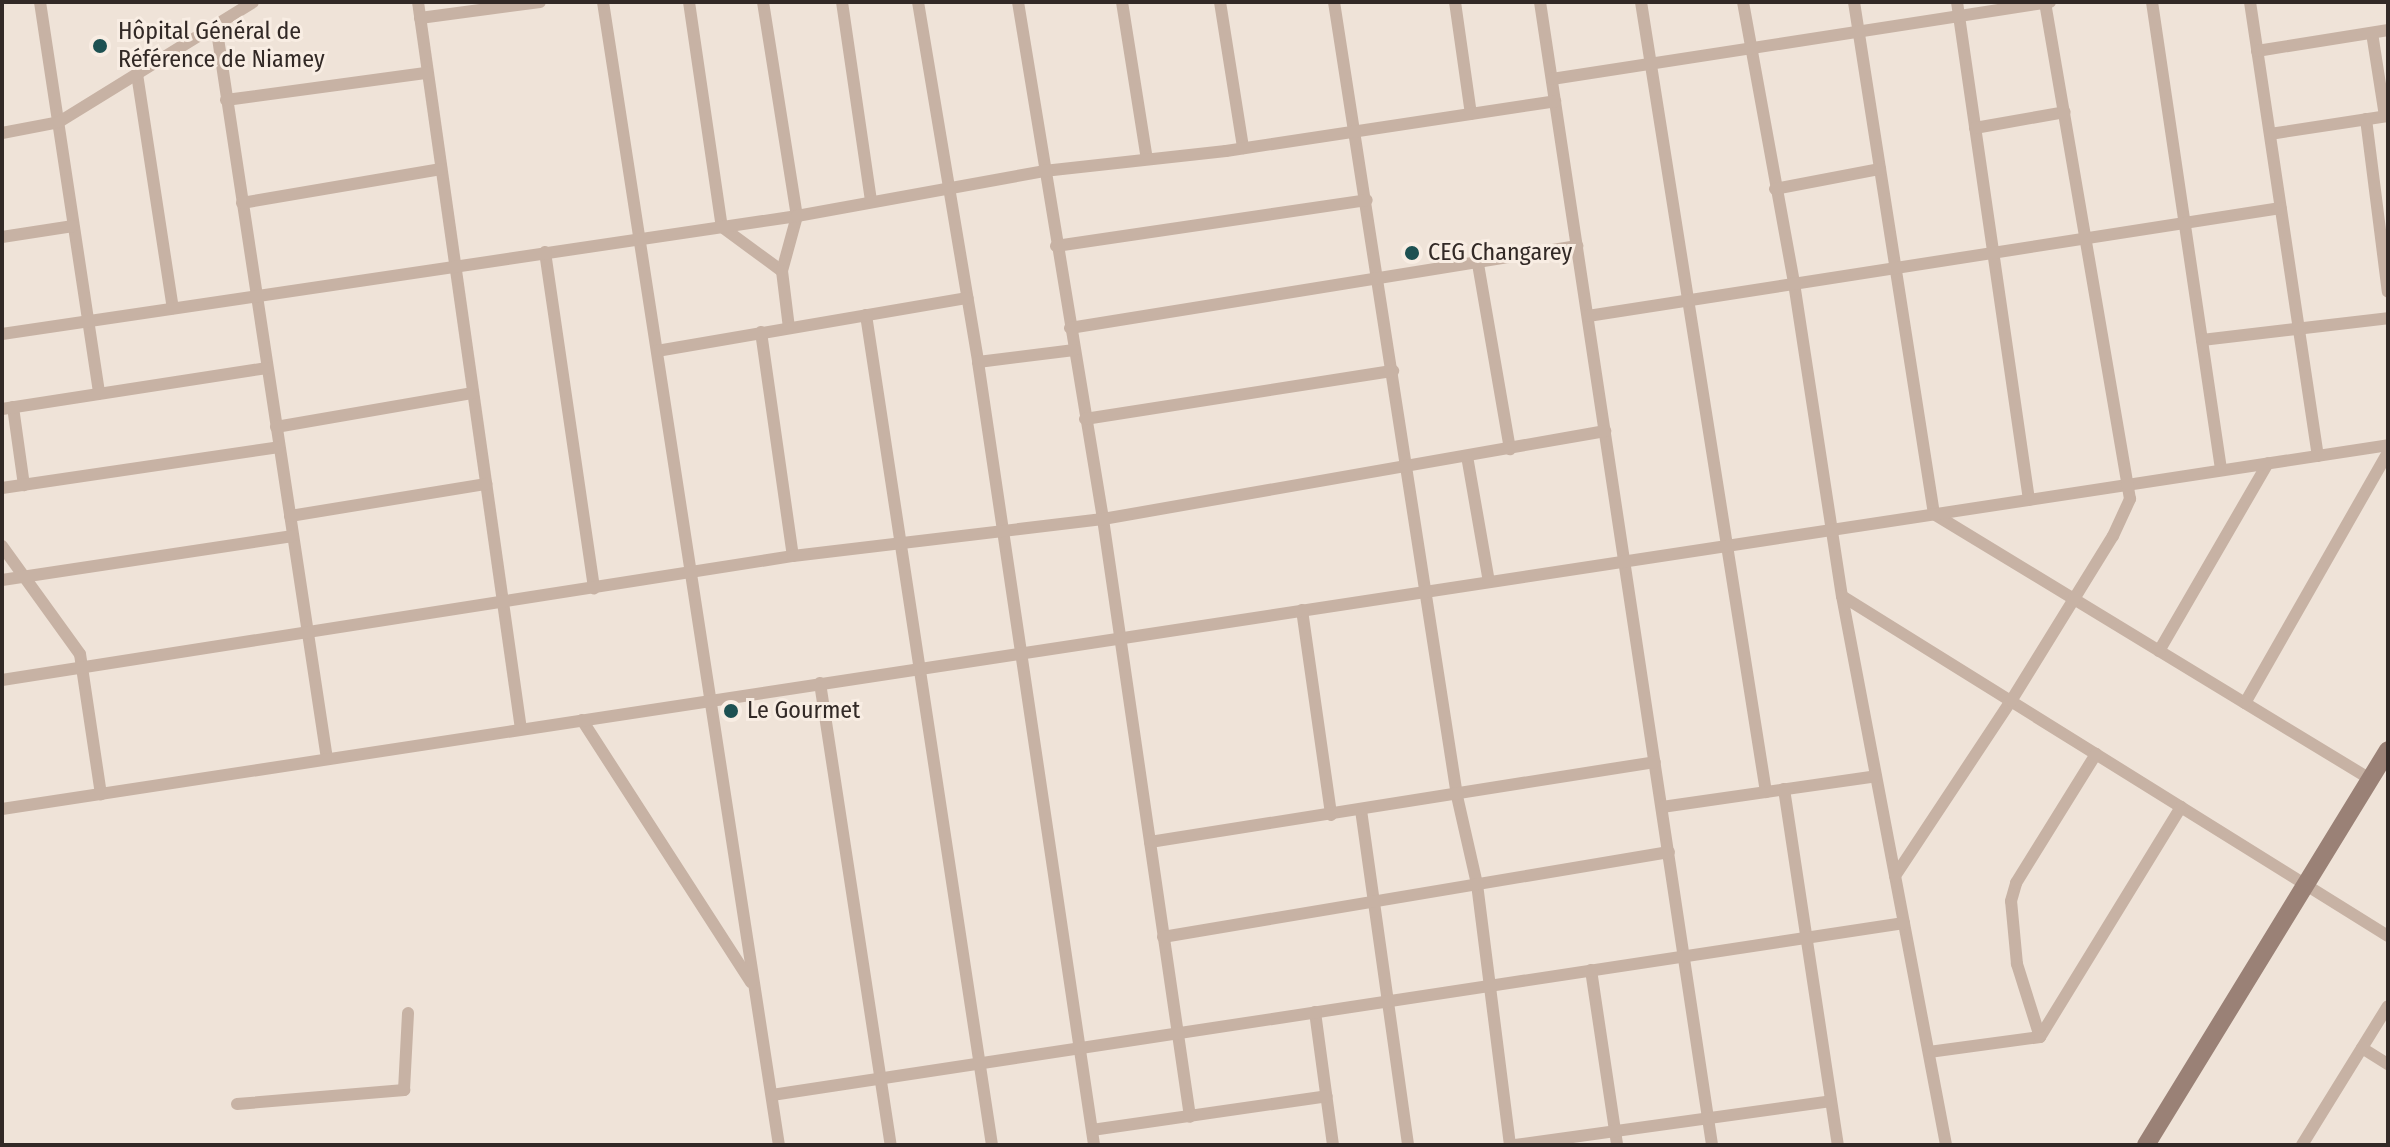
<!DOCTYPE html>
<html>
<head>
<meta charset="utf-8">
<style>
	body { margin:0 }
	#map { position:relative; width:2390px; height:1147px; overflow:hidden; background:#efe3d8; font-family:"Fira Sans Condensed",sans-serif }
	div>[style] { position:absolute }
	.minor>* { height:12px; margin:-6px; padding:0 6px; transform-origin:6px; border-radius:6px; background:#c7b2a4 }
	.secondary>* { height:18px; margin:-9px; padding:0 9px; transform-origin:9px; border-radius:9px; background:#9a8176 }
	.dots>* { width:22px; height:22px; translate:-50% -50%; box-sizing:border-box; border:4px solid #f8ede3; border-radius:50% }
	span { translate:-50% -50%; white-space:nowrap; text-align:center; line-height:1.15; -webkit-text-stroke:6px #f8ede3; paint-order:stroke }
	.poi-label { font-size:24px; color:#322926 }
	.left { translate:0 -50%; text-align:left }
	.frame { position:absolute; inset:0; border:4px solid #322926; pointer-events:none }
</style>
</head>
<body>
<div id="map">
	<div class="minor">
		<i style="left:40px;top:2px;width:396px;rotate:81.4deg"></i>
		<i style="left:418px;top:2px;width:734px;rotate:81.94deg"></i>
		<i style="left:603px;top:2px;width:1156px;rotate:81.25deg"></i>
		<i style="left:689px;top:2px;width:227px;rotate:81.7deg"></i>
		<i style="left:722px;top:227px;width:74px;rotate:36.3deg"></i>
		<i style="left:763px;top:2px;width:217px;rotate:81deg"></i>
		<i style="left:797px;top:216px;width:57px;rotate:105.3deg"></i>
		<i style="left:782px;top:271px;width:57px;rotate:83deg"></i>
		<i style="left:842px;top:2px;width:201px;rotate:81.7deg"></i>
		<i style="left:918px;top:2px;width:365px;rotate:80.5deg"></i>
		<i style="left:978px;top:362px;width:792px;rotate:81.57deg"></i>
		<i style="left:1018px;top:2px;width:524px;rotate:80.66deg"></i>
		<i style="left:1103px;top:519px;width:604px;rotate:81.72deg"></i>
		<i style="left:1122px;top:2px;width:159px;rotate:81deg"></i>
		<i style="left:1220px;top:2px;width:148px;rotate:81deg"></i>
		<i style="left:1334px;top:2px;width:803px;rotate:81.19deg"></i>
		<i style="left:1457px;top:796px;width:90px;rotate:77.2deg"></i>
		<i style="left:1477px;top:884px;width:263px;rotate:82.8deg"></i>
		<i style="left:1455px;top:2px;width:113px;rotate:81.9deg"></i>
		<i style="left:1540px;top:2px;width:1156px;rotate:81.44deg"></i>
		<i style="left:1641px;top:2px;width:800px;rotate:81.01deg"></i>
		<i style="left:1743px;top:2px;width:286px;rotate:79.7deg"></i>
		<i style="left:1794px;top:283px;width:317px;rotate:81.3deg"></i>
		<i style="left:1842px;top:596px;width:559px;rotate:79.27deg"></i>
		<i style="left:1854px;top:2px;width:518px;rotate:81.12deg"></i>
		<i style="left:1934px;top:514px;width:510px;rotate:31.29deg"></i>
		<i style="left:1957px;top:2px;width:503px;rotate:81.77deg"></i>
		<i style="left:2152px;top:2px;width:473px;rotate:81.6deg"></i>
		<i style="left:2250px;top:2px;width:459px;rotate:81.5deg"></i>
		<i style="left:420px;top:18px;width:121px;rotate:-7.6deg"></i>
		<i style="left:216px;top:25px;width:742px;rotate:81.4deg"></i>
		<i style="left:2372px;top:33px;width:84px;rotate:81.1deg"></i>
		<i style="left:2257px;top:51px;width:133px;rotate:-9.1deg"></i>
		<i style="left:137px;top:74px;width:237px;rotate:81.3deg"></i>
		<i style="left:1552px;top:79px;width:504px;rotate:-8.79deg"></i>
		<i style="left:226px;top:100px;width:203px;rotate:-7.7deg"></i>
		<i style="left:2366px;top:119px;width:174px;rotate:82.8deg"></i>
		<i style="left:1975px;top:128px;width:91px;rotate:-10.1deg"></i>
		<i style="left:2px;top:133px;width:58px;rotate:-10.9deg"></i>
		<i style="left:59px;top:122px;width:228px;rotate:-31.7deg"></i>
		<i style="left:2270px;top:134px;width:119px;rotate:-8.7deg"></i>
		<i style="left:1775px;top:189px;width:107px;rotate:-10.8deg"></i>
		<i style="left:242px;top:203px;width:202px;rotate:-9.7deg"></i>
		<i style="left:2px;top:237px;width:72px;rotate:-8.8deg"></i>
		<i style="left:1056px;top:246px;width:314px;rotate:-8.4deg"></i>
		<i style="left:545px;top:252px;width:340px;rotate:81.7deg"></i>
		<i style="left:1478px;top:264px;width:188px;rotate:80.2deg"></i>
		<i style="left:866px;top:315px;width:840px;rotate:81.37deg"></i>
		<i style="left:1588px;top:316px;width:701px;rotate:-8.86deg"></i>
		<i style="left:1070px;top:328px;width:514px;rotate:-9.19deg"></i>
		<i style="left:761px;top:332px;width:226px;rotate:81.9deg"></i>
		<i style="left:2px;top:334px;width:804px;rotate:-8.44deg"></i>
		<i style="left:797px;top:216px;width:251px;rotate:-10.3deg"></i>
		<i style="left:1044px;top:171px;width:183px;rotate:-6.3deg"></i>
		<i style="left:1226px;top:151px;width:333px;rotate:-8.6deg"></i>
		<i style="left:2202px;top:340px;width:187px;rotate:-6.7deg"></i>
		<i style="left:657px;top:351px;width:315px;rotate:-9.7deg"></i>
		<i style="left:978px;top:362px;width:97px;rotate:-7.1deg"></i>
		<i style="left:13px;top:407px;width:79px;rotate:82deg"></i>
		<i style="left:2px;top:409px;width:268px;rotate:-8.8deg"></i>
		<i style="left:1085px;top:419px;width:312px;rotate:-8.9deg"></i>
		<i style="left:276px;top:427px;width:200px;rotate:-9.8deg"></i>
		<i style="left:1467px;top:456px;width:128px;rotate:80.1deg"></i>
		<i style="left:2px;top:488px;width:280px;rotate:-8.4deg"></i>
		<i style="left:290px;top:516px;width:199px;rotate:-9.3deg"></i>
		<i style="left:2px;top:546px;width:133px;rotate:54.2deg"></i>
		<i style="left:80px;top:654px;width:142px;rotate:81.5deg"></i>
		<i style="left:2px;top:580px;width:294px;rotate:-8.6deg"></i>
		<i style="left:1842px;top:596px;width:643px;rotate:31.91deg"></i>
		<i style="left:1302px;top:610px;width:207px;rotate:81.9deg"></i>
		<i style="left:2159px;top:651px;width:217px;rotate:-59.9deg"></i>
		<i style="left:2px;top:680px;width:801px;rotate:-8.91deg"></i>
		<i style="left:793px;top:556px;width:312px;rotate:-6.8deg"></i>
		<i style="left:1103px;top:519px;width:510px;rotate:-9.94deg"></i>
		<i style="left:820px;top:683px;width:467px;rotate:81.3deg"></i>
		<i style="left:2245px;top:703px;width:289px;rotate:-60.3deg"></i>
		<i style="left:582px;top:720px;width:312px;rotate:57.2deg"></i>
		<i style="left:1784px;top:789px;width:360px;rotate:81.4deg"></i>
		<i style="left:1662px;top:807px;width:216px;rotate:-8.2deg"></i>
		<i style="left:2px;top:809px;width:2414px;rotate:-8.67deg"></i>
		<i style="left:1361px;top:810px;width:338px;rotate:82deg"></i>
		<i style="left:1150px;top:842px;width:511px;rotate:-9deg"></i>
		<i style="left:1895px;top:876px;width:210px;rotate:-56.5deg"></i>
		<i style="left:2011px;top:701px;width:194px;rotate:-58.3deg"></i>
		<i style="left:2113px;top:536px;width:41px;rotate:-65.3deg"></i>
		<i style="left:2130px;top:499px;width:504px;rotate:-99.71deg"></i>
		<i style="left:1163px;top:937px;width:513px;rotate:-9.54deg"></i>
		<i style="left:1591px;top:970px;width:177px;rotate:81.5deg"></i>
		<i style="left:1315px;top:1012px;width:134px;rotate:82.3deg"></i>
		<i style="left:2040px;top:1037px;width:77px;rotate:-107.5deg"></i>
		<i style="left:2017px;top:964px;width:63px;rotate:-95.4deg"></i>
		<i style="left:2011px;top:901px;width:19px;rotate:-74deg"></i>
		<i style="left:2016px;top:883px;width:152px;rotate:-58.2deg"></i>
		<i style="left:2362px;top:1048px;width:31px;rotate:32deg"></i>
		<i style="left:1929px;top:1052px;width:112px;rotate:-7.7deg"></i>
		<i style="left:2040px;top:1037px;width:270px;rotate:-58.5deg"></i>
		<i style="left:772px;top:1095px;width:1145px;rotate:-8.64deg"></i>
		<i style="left:237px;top:1104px;width:168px;rotate:-4.8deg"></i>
		<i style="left:404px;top:1090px;width:77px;rotate:-87deg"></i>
		<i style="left:1092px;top:1130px;width:237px;rotate:-8.2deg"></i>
		<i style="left:1515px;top:1145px;width:319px;rotate:-7.9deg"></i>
		<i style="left:2302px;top:1145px;width:163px;rotate:-58.3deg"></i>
	</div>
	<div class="secondary">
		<i style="left:2146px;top:1145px;width:463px;rotate:-58.5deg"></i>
	</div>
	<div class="dots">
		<i style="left:100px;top:46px;background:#1d5152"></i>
		<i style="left:1412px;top:253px;background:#1d5152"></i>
		<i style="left:731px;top:711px;background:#1d5152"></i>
	</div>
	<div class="poi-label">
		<span class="left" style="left:118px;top:46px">Hôpital Général de<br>Référence de Niamey</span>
		<span class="left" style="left:1428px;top:253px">CEG Changarey</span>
		<span class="left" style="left:747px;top:711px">Le Gourmet</span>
	</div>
	<div class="frame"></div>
</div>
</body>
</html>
